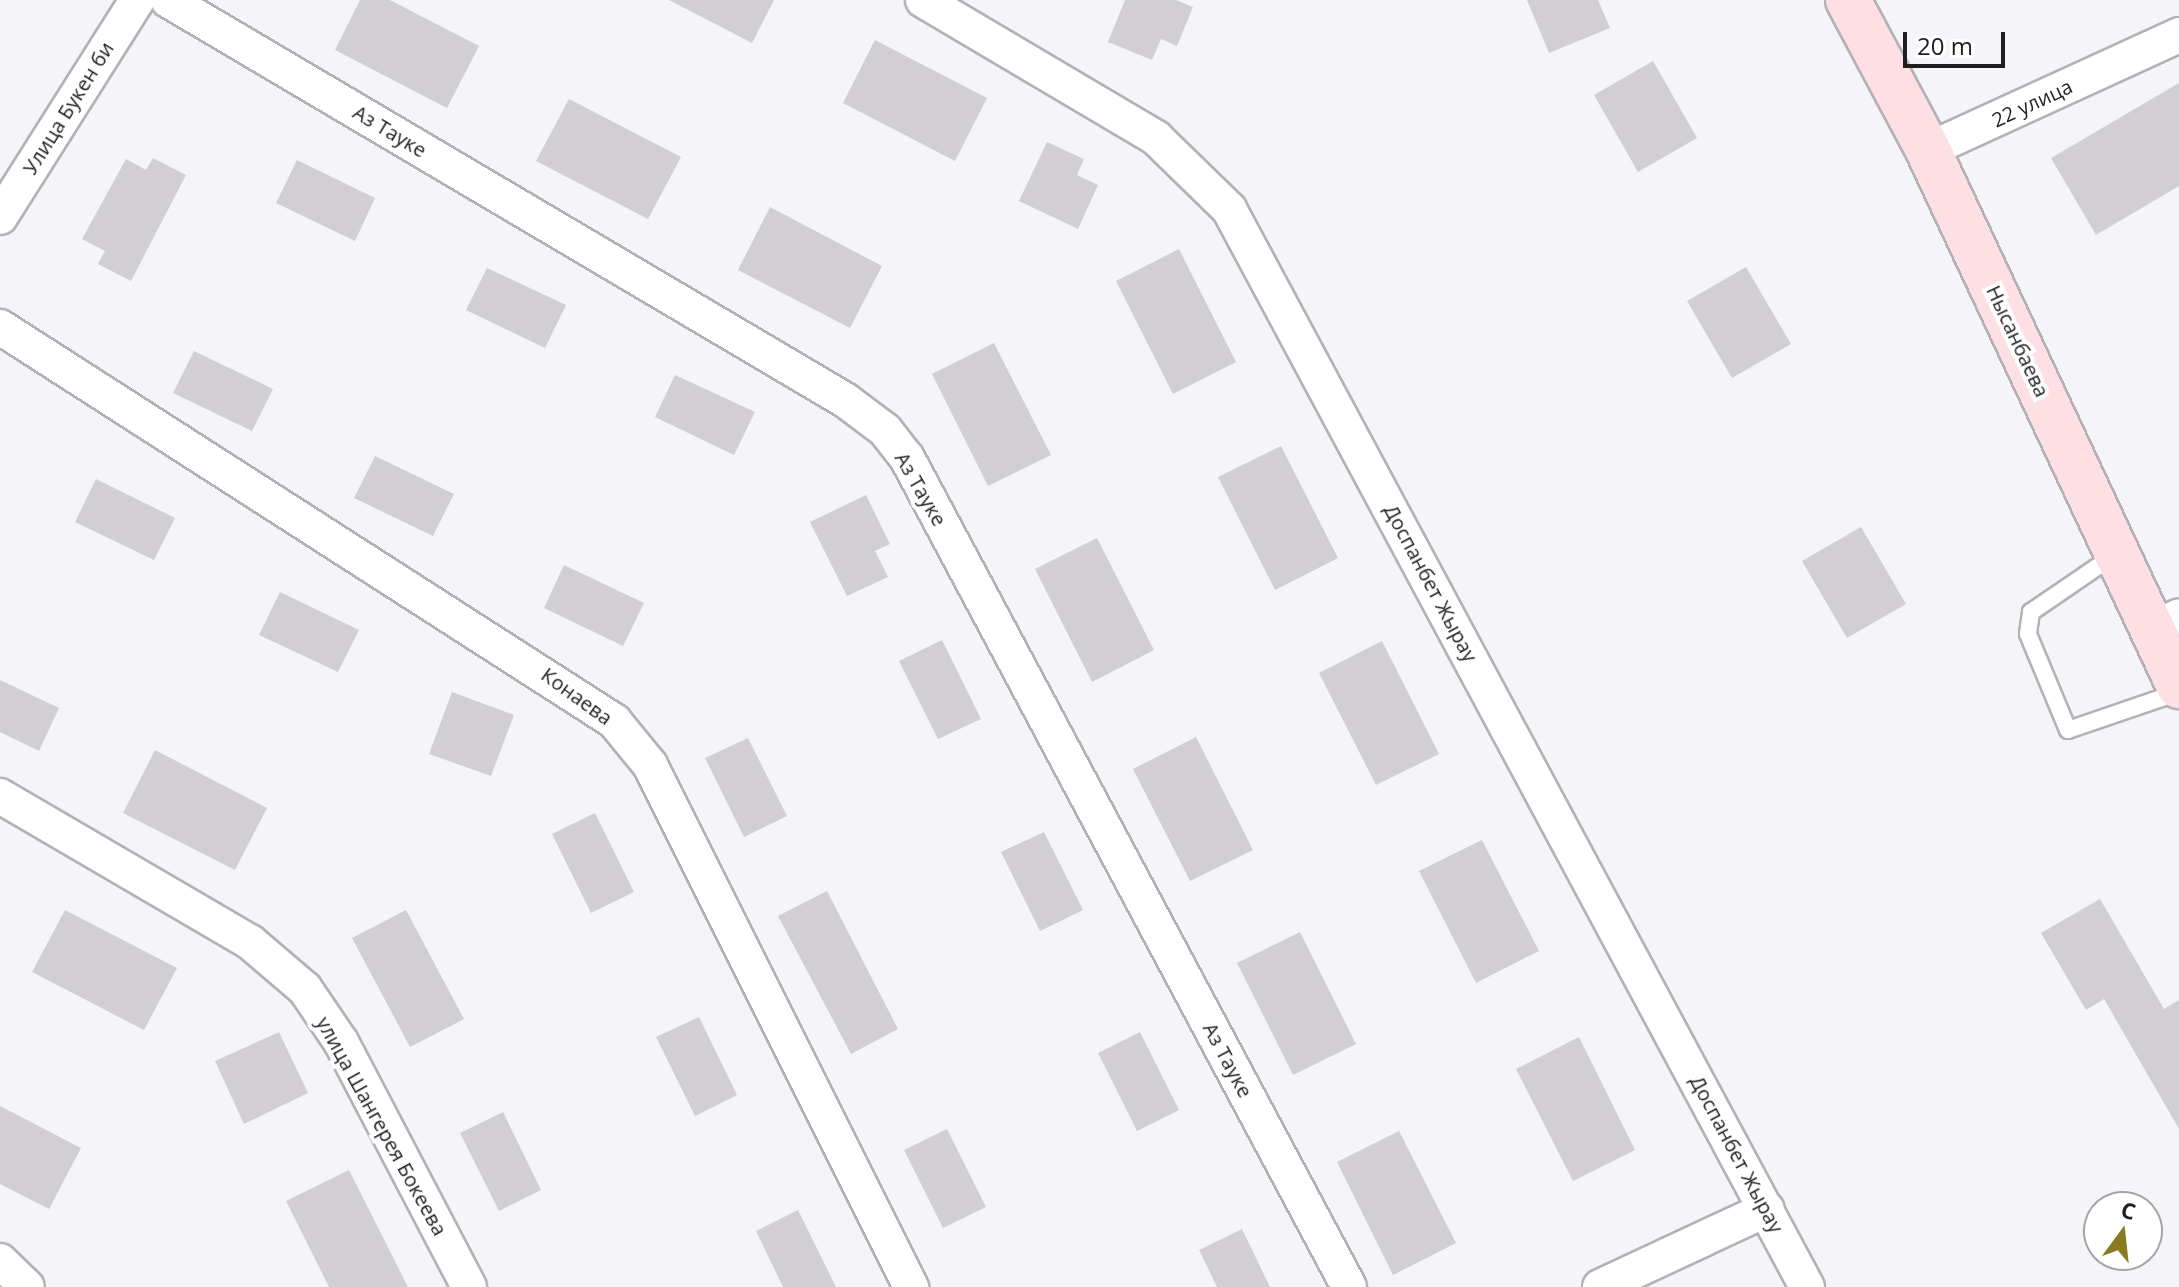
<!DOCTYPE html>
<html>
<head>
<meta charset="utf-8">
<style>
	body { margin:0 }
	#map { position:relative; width:2179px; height:1287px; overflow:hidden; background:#f5f4f8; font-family:"Open Sans",sans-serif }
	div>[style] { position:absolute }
	.building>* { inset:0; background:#d1cfd2 }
	.roads { filter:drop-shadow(2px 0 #b3b2b6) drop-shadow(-2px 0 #b3b2b6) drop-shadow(0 2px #b3b2b6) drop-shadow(0 -2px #b3b2b6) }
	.lane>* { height:16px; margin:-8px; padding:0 8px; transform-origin:8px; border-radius:8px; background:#fff }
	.street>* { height:34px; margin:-17px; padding:0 17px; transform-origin:17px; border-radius:17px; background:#fff }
	.secondary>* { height:44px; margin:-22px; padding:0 22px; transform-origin:22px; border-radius:22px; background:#fee0e4 }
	span { translate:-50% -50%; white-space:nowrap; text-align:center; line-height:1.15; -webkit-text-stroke:8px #fff; paint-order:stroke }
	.street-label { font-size:20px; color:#1f1f20 }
	.north { position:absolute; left:2083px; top:1191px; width:80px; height:80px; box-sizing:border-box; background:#fff; border:2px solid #a5a5a6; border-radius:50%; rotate:15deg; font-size:22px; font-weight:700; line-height:32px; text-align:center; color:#1f1f20 }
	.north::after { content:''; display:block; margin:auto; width:28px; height:36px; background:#887c22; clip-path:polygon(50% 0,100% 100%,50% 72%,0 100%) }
	.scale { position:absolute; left:1903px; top:32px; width:102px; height:36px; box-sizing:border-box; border:4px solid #1f1f20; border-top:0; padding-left:10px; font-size:24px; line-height:28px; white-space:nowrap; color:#1f1f20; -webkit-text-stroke:6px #fff; paint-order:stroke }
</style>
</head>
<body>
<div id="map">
	<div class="building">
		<i style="clip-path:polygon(360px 0,390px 0,479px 46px,447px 108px,335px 50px)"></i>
		<i style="clip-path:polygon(669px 0,774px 0,752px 43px)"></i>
		<i style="clip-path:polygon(1125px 0,1176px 0,1193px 7px,1177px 46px,1161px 39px,1152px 60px,1108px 42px)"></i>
		<i style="clip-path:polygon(1527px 0,1598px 0,1610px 28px,1549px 53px)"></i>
		<i style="clip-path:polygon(875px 40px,987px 98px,955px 161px,843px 103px)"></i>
		<i style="clip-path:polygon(1653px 61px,1697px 138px,1638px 172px,1594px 95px)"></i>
		<i style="clip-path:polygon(2179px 83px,2179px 186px,2096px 235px,2051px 158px)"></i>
		<i style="clip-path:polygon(569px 99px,681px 157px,648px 219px,536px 161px)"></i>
		<i style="clip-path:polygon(1047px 142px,1084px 159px,1077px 175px,1098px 185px,1078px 229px,1019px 201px)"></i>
		<i style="clip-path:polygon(153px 158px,186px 175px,131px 281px,98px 264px,105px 251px,82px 239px,126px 159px,146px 170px)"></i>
		<i style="clip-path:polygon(297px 160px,375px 198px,355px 241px,276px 203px)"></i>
		<i style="clip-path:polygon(770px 207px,882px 266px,850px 328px,738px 270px)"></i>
		<i style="clip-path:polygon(1179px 249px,1236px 362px,1173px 394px,1116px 281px)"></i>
		<i style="clip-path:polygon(1746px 267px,1791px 344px,1732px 378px,1687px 301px)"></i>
		<i style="clip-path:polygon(487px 268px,566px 305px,545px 348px,466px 310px)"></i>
		<i style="clip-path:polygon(994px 343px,1051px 455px,988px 486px,932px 374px)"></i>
		<i style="clip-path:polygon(194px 351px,273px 389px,252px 431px,173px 393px)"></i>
		<i style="clip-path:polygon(675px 375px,755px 412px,734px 455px,655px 417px)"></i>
		<i style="clip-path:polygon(1281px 446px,1338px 558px,1275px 590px,1218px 477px)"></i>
		<i style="clip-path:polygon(375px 456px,454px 494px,433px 536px,354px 498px)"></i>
		<i style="clip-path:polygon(96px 479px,175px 518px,154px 560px,75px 522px)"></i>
		<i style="clip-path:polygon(866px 495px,890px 544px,875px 551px,888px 577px,847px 596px,810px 522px)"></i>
		<i style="clip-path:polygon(1861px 527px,1906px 604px,1847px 638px,1802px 561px)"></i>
		<i style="clip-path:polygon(1097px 538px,1154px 650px,1092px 682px,1035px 569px)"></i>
		<i style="clip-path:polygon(564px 565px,644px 603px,623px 646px,544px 608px)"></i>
		<i style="clip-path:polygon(280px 592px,359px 630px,338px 672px,259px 635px)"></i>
		<i style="clip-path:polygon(942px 640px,981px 719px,938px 739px,899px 661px)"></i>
		<i style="clip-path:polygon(1382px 641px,1439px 754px,1376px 785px,1319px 673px)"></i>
		<i style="clip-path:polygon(0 680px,59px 708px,39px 751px,0 732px)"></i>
		<i style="clip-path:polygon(452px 692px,514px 715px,491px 776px,429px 754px)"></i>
		<i style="clip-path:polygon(1196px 737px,1253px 850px,1190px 881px,1133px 769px)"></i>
		<i style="clip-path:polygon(748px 738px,787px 816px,744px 837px,705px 758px)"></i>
		<i style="clip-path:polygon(155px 750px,267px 808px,235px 870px,123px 813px)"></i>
		<i style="clip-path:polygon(595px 813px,634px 892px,591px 913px,552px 834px)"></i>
		<i style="clip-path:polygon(1044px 832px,1083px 910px,1040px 931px,1001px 852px)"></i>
		<i style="clip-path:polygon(1482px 840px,1539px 951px,1476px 983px,1419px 871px)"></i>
		<i style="clip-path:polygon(827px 891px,898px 1029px,851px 1054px,778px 916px)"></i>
		<i style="clip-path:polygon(2100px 899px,2164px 1009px,2179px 1000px,2179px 1129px,2104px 999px,2086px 1010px,2041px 933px)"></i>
		<i style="clip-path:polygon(65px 910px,177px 968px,144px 1030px,32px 972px)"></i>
		<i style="clip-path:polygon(406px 910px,464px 1019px,410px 1047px,352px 938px)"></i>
		<i style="clip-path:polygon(1300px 932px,1356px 1044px,1293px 1075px,1237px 963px)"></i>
		<i style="clip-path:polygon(699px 1017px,737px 1095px,695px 1116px,656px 1037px)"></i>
		<i style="clip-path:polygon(279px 1032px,308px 1093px,244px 1124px,215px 1061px)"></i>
		<i style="clip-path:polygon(1140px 1032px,1179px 1110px,1137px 1131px,1098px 1053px)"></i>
		<i style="clip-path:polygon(1579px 1037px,1635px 1150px,1573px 1181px,1516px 1069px)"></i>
		<i style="clip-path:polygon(0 1106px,81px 1148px,49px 1209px,0 1184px)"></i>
		<i style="clip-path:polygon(503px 1112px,541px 1190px,499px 1211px,460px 1133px)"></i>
		<i style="clip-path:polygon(947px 1129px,986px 1207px,943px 1228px,904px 1150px)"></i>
		<i style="clip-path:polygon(1399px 1131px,1456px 1243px,1393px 1275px,1337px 1162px)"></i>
		<i style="clip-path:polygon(349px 1170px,408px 1287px,329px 1287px,286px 1201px)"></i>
		<i style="clip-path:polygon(798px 1210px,836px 1287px,783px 1287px,756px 1231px)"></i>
		<i style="clip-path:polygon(1242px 1229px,1270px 1287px,1217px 1287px,1199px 1250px)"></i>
	</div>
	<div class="roads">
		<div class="lane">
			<i style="left:2116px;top:554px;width:103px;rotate:145.7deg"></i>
			<i style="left:2031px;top:612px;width:22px;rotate:98deg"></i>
			<i style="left:2028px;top:634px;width:104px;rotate:67.4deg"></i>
			<i style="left:2068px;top:730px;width:117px;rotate:-18.9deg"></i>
		</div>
		<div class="street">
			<i style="left:168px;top:0;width:786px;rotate:30.58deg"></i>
			<i style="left:845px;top:400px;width:50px;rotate:36.9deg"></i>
			<i style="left:885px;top:430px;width:36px;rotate:52deg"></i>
			<i style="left:907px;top:458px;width:939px;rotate:61.93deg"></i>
			<i style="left:923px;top:0;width:271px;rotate:30.6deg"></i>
			<i style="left:1156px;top:138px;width:102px;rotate:44.2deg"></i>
			<i style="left:1229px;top:209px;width:1223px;rotate:61.8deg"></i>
			<i style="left:1928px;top:150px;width:276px;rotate:-24.6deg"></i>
			<i style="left:0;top:217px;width:257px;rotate:-57.7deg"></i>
			<i style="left:0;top:327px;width:730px;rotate:32.69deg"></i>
			<i style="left:614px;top:721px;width:57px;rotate:50.7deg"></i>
			<i style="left:650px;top:765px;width:584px;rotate:63.43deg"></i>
			<i style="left:2152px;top:630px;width:30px;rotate:-27deg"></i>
			<i style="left:0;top:796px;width:290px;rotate:30.3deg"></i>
			<i style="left:250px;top:942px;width:72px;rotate:40.5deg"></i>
			<i style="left:305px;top:989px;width:64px;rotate:55.8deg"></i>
			<i style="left:341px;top:1042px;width:276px;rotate:62.4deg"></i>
			<i style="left:0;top:1261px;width:37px;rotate:44deg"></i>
			<i style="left:1600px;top:1287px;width:184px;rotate:-25deg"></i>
		</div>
		<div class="secondary">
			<i style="left:1848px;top:0;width:170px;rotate:61.9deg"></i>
			<i style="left:1928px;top:150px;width:592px;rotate:64.91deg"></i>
		</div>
	</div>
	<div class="street-label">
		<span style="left:2032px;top:103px;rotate:-25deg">22 улица</span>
		<span style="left:68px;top:108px;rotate:-58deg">Улица Букен би</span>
		<span style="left:390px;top:131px;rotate:31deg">Аз Тауке</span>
		<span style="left:2018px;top:341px;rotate:65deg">Нысанбаева</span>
		<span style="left:921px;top:489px;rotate:60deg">Аз Тауке</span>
		<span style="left:1431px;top:583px;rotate:62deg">Доспанбет Жырау</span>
		<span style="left:577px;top:696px;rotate:36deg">Конаева</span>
		<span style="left:1228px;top:1060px;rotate:62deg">Аз Тауке</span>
		<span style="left:382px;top:1126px;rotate:61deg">улица Шангерея Бокеева</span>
		<span style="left:1737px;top:1154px;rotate:62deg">Доспанбет Жырау</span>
	</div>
	<div class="north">С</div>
	<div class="scale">20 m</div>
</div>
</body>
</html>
